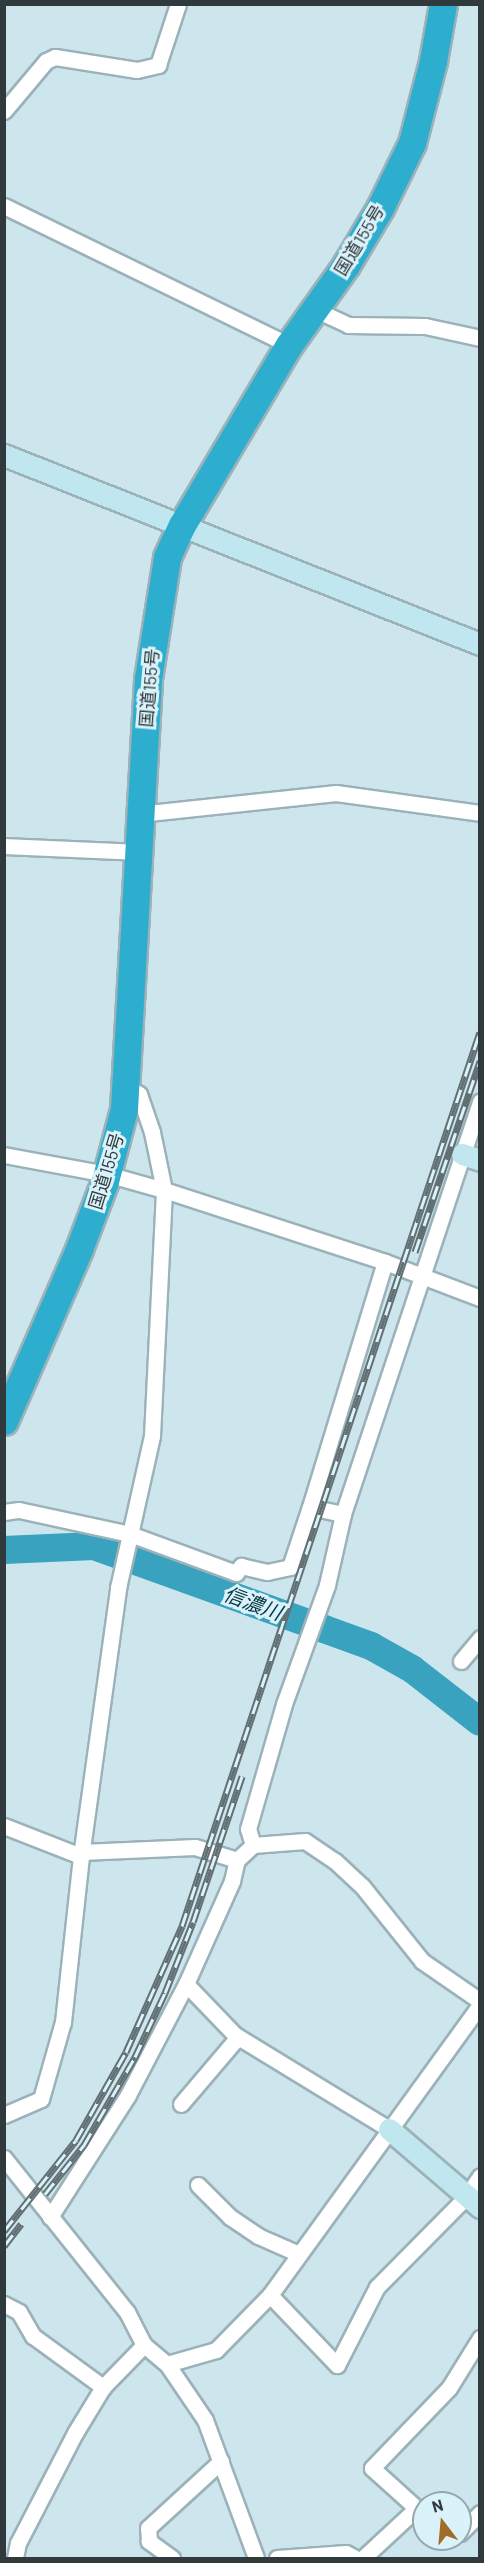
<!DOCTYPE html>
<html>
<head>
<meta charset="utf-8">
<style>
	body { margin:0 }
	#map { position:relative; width:484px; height:2563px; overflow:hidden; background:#cde5ec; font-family:Barlow,"Noto Sans JP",sans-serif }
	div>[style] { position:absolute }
	.river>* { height:28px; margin:-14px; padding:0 14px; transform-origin:14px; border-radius:14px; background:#38a2bf }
	.roads { filter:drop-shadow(2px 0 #9bb2b9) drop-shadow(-2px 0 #9bb2b9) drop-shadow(0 2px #9bb2b9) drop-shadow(0 -2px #9bb2b9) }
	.street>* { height:15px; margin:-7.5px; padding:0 7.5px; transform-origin:7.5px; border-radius:7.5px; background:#fff }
	.secondary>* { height:21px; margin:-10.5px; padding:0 10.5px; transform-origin:10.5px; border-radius:10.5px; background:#c0e7f0 }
	.highway>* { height:27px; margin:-13.5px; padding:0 13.5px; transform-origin:13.5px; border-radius:13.5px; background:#2eaece }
	.rail>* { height:7px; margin-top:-3.5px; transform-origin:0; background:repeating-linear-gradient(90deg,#daf2fa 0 14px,#627074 0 28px); box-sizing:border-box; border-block:2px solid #627074 }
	span { translate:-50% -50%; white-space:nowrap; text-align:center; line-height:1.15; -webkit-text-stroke:6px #daf2fa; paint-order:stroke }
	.street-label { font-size:18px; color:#30393c }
	.water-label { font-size:20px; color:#083945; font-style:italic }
	.frame { position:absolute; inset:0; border:6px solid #30393c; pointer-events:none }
	.north { position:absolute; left:412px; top:2491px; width:60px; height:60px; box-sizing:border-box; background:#daf2fa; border:2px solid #96a8ae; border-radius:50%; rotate:344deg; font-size:16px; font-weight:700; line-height:24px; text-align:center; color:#30393c }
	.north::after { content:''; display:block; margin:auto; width:21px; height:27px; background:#a16c25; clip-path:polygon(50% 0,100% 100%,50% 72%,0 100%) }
</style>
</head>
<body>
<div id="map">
	<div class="river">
		<i style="left:4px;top:1550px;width:90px;rotate:-2.5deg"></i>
		<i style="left:94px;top:1546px;width:245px;rotate:19.8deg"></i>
		<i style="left:324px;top:1629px;width:50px;rotate:19.9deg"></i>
		<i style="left:371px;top:1646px;width:47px;rotate:29.3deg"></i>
		<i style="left:412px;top:1669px;width:86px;rotate:37.9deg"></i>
	</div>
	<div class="roads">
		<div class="street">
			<i style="left:4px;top:111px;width:65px;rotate:-50deg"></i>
			<i style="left:46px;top:61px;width:10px;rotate:-24deg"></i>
			<i style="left:55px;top:57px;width:83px;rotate:9deg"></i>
			<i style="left:137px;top:70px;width:22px;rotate:-13deg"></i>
			<i style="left:158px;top:65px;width:64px;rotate:-71.8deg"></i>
			<i style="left:4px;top:206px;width:317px;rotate:26deg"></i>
			<i style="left:314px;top:309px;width:38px;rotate:25deg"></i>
			<i style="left:348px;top:325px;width:77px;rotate:0.7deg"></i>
			<i style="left:425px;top:326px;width:56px;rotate:12.3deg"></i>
			<i style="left:139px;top:814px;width:198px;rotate:-6.1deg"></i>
			<i style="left:336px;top:793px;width:145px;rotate:7.9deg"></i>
			<i style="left:4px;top:846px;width:135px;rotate:2.5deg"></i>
			<i style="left:4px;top:1155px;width:105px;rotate:10.5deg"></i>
			<i style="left:107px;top:1174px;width:59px;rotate:15.7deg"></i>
			<i style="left:164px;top:1190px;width:232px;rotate:18deg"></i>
			<i style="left:385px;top:1262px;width:102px;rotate:20.8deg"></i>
			<i style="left:310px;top:1507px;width:256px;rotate:-73deg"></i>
			<i style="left:4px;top:1512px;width:15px;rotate:-8deg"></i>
			<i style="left:19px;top:1510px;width:114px;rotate:12.2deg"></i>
			<i style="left:130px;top:1534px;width:113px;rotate:20.2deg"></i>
			<i style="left:236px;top:1573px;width:9px;rotate:-54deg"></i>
			<i style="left:241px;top:1566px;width:27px;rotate:13deg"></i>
			<i style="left:267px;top:1572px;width:24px;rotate:-12deg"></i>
			<i style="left:290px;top:1567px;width:63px;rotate:-71.6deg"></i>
			<i style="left:310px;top:1507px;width:34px;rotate:12deg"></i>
			<i style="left:461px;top:1661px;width:30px;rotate:-50deg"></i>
			<i style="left:4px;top:1826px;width:83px;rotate:21.3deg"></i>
			<i style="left:253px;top:1845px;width:17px;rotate:-107deg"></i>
			<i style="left:248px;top:1829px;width:130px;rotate:-73.9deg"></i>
			<i style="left:284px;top:1704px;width:127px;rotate:-70.1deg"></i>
			<i style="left:327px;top:1585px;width:73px;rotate:-77.3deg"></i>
			<i style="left:343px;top:1514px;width:435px;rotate:-71.6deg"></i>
			<i style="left:81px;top:1852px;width:114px;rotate:-2.5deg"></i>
			<i style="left:195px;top:1847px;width:44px;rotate:17.2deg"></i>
			<i style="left:186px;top:1984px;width:71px;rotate:46.1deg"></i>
			<i style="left:235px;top:2035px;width:180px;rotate:31.4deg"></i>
			<i style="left:181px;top:2104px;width:88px;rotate:-49.6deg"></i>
			<i style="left:4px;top:2115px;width:40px;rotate:-23.4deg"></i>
			<i style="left:41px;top:2099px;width:80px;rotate:-74.1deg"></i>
			<i style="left:63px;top:2022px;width:167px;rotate:-83.8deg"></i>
			<i style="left:81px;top:1856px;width:271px;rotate:-82.1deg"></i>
			<i style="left:118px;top:1588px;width:156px;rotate:-77.4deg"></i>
			<i style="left:152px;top:1436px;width:246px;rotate:-87.2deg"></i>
			<i style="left:164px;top:1190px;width:59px;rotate:-101.7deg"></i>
			<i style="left:152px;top:1132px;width:40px;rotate:-108.9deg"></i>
			<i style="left:139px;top:1094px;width:16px;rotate:-150deg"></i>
			<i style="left:4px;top:2158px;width:197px;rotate:51.4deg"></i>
			<i style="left:127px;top:2312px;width:37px;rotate:63deg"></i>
			<i style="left:144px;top:2345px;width:30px;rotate:40deg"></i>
			<i style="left:167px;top:2364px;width:68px;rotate:55.8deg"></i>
			<i style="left:205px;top:2420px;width:147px;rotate:69.7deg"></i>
			<i style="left:198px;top:2185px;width:45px;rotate:45deg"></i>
			<i style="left:230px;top:2217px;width:34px;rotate:34deg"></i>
			<i style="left:258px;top:2236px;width:45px;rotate:23.7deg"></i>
			<i style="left:50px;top:2217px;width:145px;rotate:-57.4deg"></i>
			<i style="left:128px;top:2095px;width:125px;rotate:-62.4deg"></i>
			<i style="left:186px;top:1984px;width:113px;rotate:-65.9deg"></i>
			<i style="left:232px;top:1881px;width:22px;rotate:-77deg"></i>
			<i style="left:237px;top:1860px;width:22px;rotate:-43deg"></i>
			<i style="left:253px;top:1845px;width:52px;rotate:-4.4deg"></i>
			<i style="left:305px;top:1841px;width:36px;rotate:34deg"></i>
			<i style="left:335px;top:1861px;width:37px;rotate:43deg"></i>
			<i style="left:362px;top:1886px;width:96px;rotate:51.3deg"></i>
			<i style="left:422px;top:1961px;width:70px;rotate:34.6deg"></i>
			<i style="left:270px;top:2295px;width:97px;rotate:46.3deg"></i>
			<i style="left:337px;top:2365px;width:88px;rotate:-62.9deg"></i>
			<i style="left:377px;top:2287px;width:127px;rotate:-45.3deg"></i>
			<i style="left:466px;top:2197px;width:25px;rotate:-56deg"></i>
			<i style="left:4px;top:2304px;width:17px;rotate:28deg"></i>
			<i style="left:19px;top:2312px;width:28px;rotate:60deg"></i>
			<i style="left:33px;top:2336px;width:87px;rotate:36.1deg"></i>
			<i style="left:167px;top:2364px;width:51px;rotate:-15.9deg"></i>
			<i style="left:216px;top:2350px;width:77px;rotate:-45.5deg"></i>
			<i style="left:270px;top:2295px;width:358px;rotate:-54.1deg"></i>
			<i style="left:424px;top:2515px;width:70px;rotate:-137.9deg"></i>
			<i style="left:372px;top:2468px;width:111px;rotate:-46.1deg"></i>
			<i style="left:449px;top:2388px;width:59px;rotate:-58.2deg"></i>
			<i style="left:460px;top:2533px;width:28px;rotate:-45deg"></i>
			<i style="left:15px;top:2558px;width:15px;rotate:-79deg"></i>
			<i style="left:18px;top:2543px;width:124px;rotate:-62.6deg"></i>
			<i style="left:75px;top:2433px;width:54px;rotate:-58.7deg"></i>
			<i style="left:103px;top:2387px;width:59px;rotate:-45.7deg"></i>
			<i style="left:172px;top:2558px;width:29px;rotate:-144deg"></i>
			<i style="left:149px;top:2541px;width:13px;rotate:-94deg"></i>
			<i style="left:148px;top:2528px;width:99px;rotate:-42.5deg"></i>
			<i style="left:277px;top:2558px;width:69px;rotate:-4.1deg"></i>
			<i style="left:346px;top:2553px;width:10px;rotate:29deg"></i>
			<i style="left:363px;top:2558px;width:72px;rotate:-42.8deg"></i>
		</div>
		<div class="secondary">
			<i style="left:4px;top:455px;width:512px;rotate:21.66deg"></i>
			<i style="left:462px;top:1154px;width:19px;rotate:18deg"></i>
			<i style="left:389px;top:2129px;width:120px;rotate:40.6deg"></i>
		</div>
		<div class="highway">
			<i style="left:4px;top:1421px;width:188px;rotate:-66.4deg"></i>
			<i style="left:79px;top:1249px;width:73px;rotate:-69.1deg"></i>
			<i style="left:105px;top:1181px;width:74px;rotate:-75.2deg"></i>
			<i style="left:124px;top:1109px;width:431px;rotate:-86.8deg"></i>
			<i style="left:148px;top:679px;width:123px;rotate:-81.1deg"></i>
			<i style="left:167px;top:557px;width:35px;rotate:-65deg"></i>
			<i style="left:182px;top:525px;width:209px;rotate:-59.3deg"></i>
			<i style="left:289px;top:345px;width:98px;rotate:-54.5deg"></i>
			<i style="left:346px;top:265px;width:66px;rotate:-59.2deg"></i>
			<i style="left:380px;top:208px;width:72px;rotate:-63.8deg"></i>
			<i style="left:412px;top:143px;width:85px;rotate:-75.6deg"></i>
			<i style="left:433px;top:61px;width:58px;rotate:-80deg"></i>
		</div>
	</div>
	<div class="rail">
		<i style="left:415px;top:1252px;width:202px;rotate:-71.2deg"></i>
		<i style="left:45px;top:2194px;width:63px;rotate:-51.5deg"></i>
		<i style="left:84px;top:2145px;width:102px;rotate:-59.9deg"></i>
		<i style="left:135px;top:2057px;width:71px;rotate:-64.9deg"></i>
		<i style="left:165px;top:1993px;width:76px;rotate:-68.5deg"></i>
		<i style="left:193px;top:1922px;width:154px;rotate:-71.4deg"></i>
		<i style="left:4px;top:2231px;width:116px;rotate:-51.6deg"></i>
		<i style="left:76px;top:2140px;width:101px;rotate:-60.4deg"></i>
		<i style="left:126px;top:2052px;width:138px;rotate:-66deg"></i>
		<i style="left:182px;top:1926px;width:942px;rotate:-71.57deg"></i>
		<i style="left:4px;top:2246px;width:28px;rotate:-52deg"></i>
	</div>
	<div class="street-label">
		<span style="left:359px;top:240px;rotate:-59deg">国道155号</span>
		<span style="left:149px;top:688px;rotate:-85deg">国道155号</span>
		<span style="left:106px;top:1171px;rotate:-73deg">国道155号</span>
	</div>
	<div class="water-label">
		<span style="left:253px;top:1603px;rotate:20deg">信濃川</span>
	</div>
	<div class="frame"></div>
	<div class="north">N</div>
</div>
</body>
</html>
